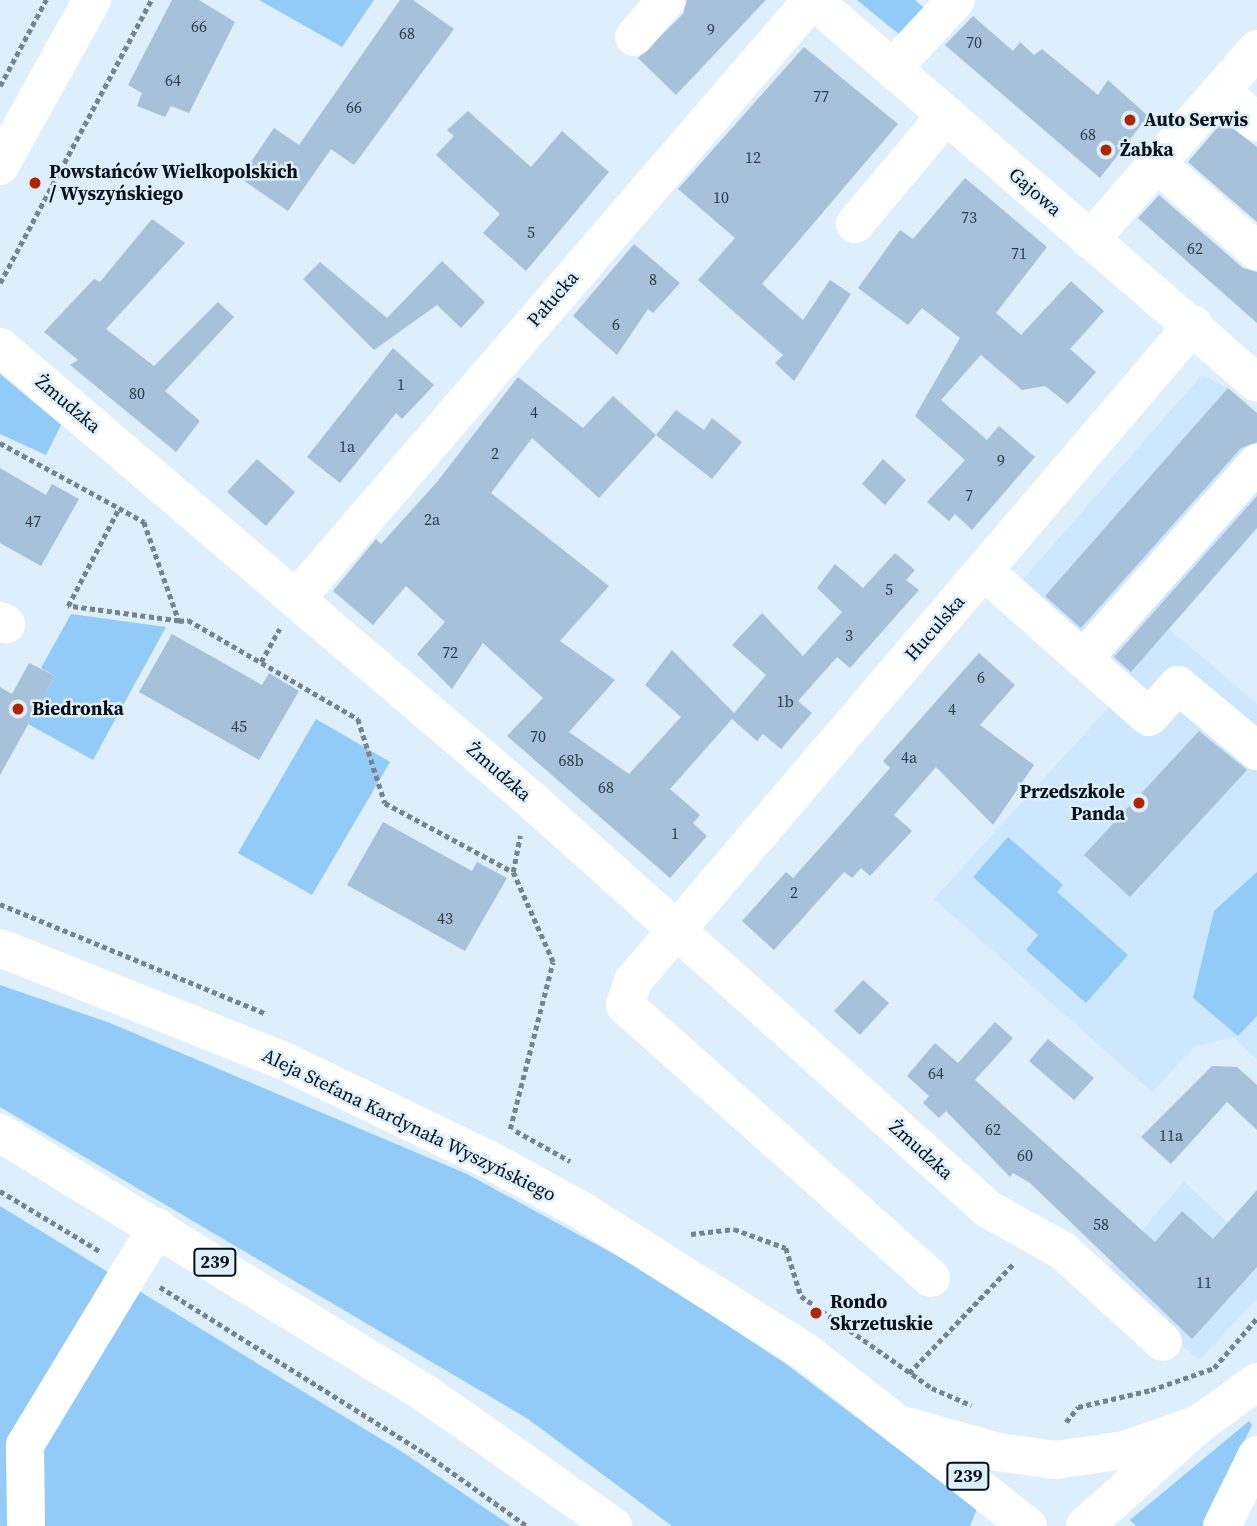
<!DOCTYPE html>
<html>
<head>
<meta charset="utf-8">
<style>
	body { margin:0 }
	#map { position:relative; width:1257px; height:1526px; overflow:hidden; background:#ddeefd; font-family:"Source Serif 4",serif }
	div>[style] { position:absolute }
	.built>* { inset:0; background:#cce7ff }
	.green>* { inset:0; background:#92caf8 }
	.building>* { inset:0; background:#a6c1d9 }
	.path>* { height:4.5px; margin-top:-2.25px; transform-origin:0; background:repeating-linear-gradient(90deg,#76848f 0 5px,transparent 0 8.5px) }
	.minor>* { height:38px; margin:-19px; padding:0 19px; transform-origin:19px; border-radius:19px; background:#fff }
	.major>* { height:38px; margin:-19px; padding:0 19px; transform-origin:19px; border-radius:19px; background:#fff }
	.dots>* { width:19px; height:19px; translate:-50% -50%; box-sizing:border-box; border:4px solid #ddeefd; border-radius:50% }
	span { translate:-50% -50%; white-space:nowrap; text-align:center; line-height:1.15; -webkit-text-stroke:5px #ddeefd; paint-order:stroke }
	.number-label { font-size:16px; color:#2e3c48 }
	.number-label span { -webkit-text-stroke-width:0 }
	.shield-label span { padding:2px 5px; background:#ddeefd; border:2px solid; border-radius:5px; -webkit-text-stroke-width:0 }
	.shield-label { font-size:18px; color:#061017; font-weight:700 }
	.poi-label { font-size:19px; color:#061017; font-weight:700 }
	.left { translate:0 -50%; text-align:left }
	.right { translate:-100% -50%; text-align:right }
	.street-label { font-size:19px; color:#061017 }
</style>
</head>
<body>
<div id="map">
	<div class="built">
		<i style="clip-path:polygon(1202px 375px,1228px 388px,1257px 413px,1257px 528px,1169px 629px,1257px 704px,1257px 1059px,1233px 1037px,1194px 1047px,1152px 1092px,934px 899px,1109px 707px,1020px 583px)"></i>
		<i style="clip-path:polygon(1184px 1182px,1257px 1249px,1257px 1299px,1199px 1360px,1103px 1275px)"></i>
	</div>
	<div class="green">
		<i style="clip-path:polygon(259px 0,374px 0,342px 47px)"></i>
		<i style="clip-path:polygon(857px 0,915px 0,930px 13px,900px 35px)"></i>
		<i style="clip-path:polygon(0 374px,61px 425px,46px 455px,0 434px)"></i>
		<i style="clip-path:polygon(71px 614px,166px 627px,93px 760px,28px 724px,55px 676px,41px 668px)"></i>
		<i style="clip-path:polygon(316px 719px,390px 762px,312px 895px,238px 853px)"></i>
		<i style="clip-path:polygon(1008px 837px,1063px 885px,1057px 892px,1128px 955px,1086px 1003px,1026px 950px,1038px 935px,973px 877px)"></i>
		<i style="clip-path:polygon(1257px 872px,1257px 1016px,1238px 1036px,1193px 998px,1214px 911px)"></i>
		<i style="clip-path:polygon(0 985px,110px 1023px,467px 1174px,645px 1271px,786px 1364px,977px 1509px,970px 1526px,672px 1526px,528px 1419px,0 1107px)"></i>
		<i style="clip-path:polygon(0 1206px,407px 1455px,511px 1526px,0 1526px)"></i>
		<i style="clip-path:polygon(1249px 1421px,1252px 1425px,1204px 1526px,1136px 1526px,1130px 1520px)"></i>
	</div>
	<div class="building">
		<i style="clip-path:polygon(172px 0,199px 0,235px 22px,189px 113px,171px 106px,165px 117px,137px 106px,142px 93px,128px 85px)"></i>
		<i style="clip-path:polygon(400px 0,413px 0,454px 29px,354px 165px,331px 149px,288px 211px,240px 178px,274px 128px,299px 145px)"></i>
		<i style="clip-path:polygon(687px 0,766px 0,676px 95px,638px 58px,683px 14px)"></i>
		<i style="clip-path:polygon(973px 16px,1013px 51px,1020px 42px,1034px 55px,1042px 49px,1098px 95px,1108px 80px,1148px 116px,1100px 178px,945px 45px)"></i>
		<i style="clip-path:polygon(804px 47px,898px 124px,762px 284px,803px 320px,830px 280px,851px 294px,794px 381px,775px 363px,783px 355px,698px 280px,735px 238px,678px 189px)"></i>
		<i style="clip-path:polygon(468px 111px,531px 167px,562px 131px,609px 172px,526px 271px,483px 233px,500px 214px,436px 155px,454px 136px,447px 130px)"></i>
		<i style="clip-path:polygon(1223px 121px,1257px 147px,1257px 222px,1188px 162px)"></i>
		<i style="clip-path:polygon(965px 178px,1047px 247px,996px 313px,1021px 335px,1071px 281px,1104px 311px,1070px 349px,1096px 372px,1068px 404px,1045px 386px,1022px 390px,981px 355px,941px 400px,987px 440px,999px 426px,1035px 457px,972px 530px,955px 514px,949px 521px,927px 502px,965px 460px,915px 416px,960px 338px,922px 308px,908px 325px,858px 288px,900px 230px,913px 239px)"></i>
		<i style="clip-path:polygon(1159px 195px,1243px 268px,1257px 272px,1257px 323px,1138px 218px)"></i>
		<i style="clip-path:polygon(152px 219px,185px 243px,106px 329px,154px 366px,218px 302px,234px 317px,165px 391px,200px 421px,176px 452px,70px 365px,78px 360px,44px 332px,94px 279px,100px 282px)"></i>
		<i style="clip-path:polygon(634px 244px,680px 283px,653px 313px,648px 309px,617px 355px,573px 316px)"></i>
		<i style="clip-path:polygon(442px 261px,485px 302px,461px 328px,437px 305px,374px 350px,303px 279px,320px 262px,387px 318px)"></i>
		<i style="clip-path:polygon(393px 348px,434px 385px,402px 419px,396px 413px,340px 483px,307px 457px)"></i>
		<i style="clip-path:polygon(518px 377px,583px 428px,613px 396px,656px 435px,599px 498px,532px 438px,491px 493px,609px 586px,560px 641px,615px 680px,569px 732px,629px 774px,681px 717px,645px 685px,672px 650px,734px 713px,766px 675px,732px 645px,762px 613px,803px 656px,842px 612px,817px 588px,835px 564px,863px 588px,895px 553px,915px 570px,906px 580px,919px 590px,850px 668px,837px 657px,798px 701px,812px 713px,781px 749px,763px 734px,757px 741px,732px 719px,670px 789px,700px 815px,693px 823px,707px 836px,670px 878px,507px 736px,543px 698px,483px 643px,452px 689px,417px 654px,445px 622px,406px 586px,373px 625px,333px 591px,376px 539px,381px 544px,437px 482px)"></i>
		<i style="clip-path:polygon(1228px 388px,1257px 413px,1257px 442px,1241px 448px,1081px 628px,1045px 596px)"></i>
		<i style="clip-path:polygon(676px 410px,704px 430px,712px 418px,742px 442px,712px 479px,656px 435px)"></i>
		<i style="clip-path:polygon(257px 459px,295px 492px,266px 526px,227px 492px)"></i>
		<i style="clip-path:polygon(883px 459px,906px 480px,885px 505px,862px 484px)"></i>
		<i style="clip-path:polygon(0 468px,46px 495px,52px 484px,79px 499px,41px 566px,0 543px)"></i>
		<i style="clip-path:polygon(1257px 496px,1257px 528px,1131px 672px,1114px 657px)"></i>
		<i style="clip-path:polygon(172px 634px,262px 685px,269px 673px,299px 691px,259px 760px,139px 692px)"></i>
		<i style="clip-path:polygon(979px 653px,1015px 685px,980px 725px,1034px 765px,993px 825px,936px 767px,894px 815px,912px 831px,870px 876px,861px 868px,852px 878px,844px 872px,774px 950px,742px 921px,786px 872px,793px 878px,843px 822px,890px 768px,883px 761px)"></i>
		<i style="clip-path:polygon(29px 663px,55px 676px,0 775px,0 687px,12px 694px)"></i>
		<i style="clip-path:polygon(1199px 731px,1247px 770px,1130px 897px,1084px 855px)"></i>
		<i style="clip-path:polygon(383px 822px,472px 871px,477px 862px,507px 878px,465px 951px,347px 885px)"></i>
		<i style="clip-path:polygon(863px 980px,889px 1003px,860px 1035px,834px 1011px)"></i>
		<i style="clip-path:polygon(995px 1022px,1013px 1038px,975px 1080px,1155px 1242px,1182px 1211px,1213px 1239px,1257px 1190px,1257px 1267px,1192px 1339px,1030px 1183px,1013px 1173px,1010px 1177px,946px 1111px,939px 1118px,923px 1103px,929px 1096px,907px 1076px,935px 1043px,958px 1063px)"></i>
		<i style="clip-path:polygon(1048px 1039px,1094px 1078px,1074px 1100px,1029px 1061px)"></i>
		<i style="clip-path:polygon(1212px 1066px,1237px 1067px,1257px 1085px,1257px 1130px,1227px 1102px,1171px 1164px,1141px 1137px)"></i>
	</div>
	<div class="path">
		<i style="left:0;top:86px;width:98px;rotate:-61.9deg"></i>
		<i style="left:0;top:283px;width:321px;rotate:-61.9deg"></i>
		<i style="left:0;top:443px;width:136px;rotate:28.6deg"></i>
		<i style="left:119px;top:508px;width:29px;rotate:29deg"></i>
		<i style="left:144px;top:522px;width:105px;rotate:70.5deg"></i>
		<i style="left:179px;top:621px;width:112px;rotate:-172.3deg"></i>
		<i style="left:68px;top:606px;width:110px;rotate:-62.5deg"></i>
		<i style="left:179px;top:621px;width:9px;rotate:-6deg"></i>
		<i style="left:188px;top:620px;width:197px;rotate:30.2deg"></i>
		<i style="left:358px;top:719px;width:88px;rotate:72.2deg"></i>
		<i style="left:385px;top:803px;width:145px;rotate:28.3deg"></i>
		<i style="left:261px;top:662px;width:38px;rotate:-61deg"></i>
		<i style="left:0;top:904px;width:287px;rotate:22.4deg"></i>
		<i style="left:510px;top:1129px;width:172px;rotate:-75.6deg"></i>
		<i style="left:553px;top:962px;width:98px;rotate:-114deg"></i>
		<i style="left:513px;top:872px;width:37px;rotate:-79deg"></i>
		<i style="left:516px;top:1131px;width:62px;rotate:29.1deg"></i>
		<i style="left:0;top:1191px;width:118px;rotate:31.1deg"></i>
		<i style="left:691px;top:1234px;width:43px;rotate:-6.6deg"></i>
		<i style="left:734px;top:1229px;width:55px;rotate:20.1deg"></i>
		<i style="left:786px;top:1248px;width:50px;rotate:72.6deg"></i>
		<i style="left:801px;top:1296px;width:160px;rotate:35.1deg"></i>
		<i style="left:932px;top:1388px;width:43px;rotate:23.6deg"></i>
		<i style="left:160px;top:1287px;width:313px;rotate:32.1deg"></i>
		<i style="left:425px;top:1453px;width:125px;rotate:35.6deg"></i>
		<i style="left:909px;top:1373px;width:153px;rotate:-46.3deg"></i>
		<i style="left:1066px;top:1422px;width:19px;rotate:-51deg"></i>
		<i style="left:1078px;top:1407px;width:75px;rotate:-13.1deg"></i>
		<i style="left:1151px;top:1390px;width:67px;rotate:-19.2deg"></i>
		<i style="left:1214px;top:1368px;width:66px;rotate:-49.3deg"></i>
	</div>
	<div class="minor">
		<i style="left:813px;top:0;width:586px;rotate:40.78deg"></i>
		<i style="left:634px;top:37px;width:49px;rotate:-49.1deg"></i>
		<i style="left:892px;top:69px;width:94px;rotate:-47.2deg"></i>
		<i style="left:1221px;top:91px;width:48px;rotate:40.7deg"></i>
		<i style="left:1157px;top:164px;width:133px;rotate:41deg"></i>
		<i style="left:0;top:166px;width:190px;rotate:-61deg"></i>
		<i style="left:855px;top:224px;width:142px;rotate:-50.1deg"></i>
		<i style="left:1090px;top:240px;width:254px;rotate:-48.8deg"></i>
		<i style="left:0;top:347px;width:694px;rotate:40.44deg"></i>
		<i style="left:528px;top:797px;width:618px;rotate:41.85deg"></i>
		<i style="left:988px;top:1209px;width:86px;rotate:29.2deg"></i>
		<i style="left:1063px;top:1251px;width:135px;rotate:42.3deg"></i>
		<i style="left:984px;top:571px;width:220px;rotate:41.5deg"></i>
		<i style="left:1149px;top:717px;width:43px;rotate:-47.8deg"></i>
		<i style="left:1178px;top:685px;width:103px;rotate:39.9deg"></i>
		<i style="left:296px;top:599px;width:791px;rotate:-49.26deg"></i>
		<i style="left:0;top:621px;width:7px;rotate:27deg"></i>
		<i style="left:1083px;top:659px;width:262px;rotate:-48.4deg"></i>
		<i style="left:931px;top:1278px;width:410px;rotate:-138.3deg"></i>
		<i style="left:625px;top:1005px;width:25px;rotate:-72deg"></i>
		<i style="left:633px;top:981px;width:863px;rotate:-49.51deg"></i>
		<i style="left:906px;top:1426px;width:96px;rotate:15.8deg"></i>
		<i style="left:998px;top:1452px;width:58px;rotate:8deg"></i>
		<i style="left:1055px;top:1460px;width:71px;rotate:-8.1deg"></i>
		<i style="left:1125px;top:1450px;width:78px;rotate:-19.4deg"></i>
		<i style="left:26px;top:1526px;width:81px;rotate:-90.7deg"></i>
		<i style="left:25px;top:1445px;width:255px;rotate:-58.8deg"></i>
		<i style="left:1085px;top:1526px;width:153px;rotate:-41.8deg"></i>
		<i style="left:1199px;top:1424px;width:72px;rotate:-35.9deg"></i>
		<i style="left:1222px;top:1526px;width:79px;rotate:-63.8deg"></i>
	</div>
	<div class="major">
		<i style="left:0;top:948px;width:306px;rotate:21.7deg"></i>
		<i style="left:284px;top:1061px;width:226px;rotate:25.7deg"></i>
		<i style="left:488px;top:1159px;width:110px;rotate:28.9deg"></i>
		<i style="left:584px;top:1212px;width:264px;rotate:32.3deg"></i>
		<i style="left:807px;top:1353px;width:281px;rotate:38.1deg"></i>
		<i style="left:0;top:1133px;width:502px;rotate:31.47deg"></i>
		<i style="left:428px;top:1395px;width:227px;rotate:35.3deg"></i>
	</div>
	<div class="dots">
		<i style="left:1130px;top:120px;background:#b02400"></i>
		<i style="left:1106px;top:150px;background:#b02400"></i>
		<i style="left:35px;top:183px;background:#b02400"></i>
		<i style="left:18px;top:709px;background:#b02400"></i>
		<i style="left:1139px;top:803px;background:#b02400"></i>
		<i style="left:816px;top:1313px;background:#b02400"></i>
	</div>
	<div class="number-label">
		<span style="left:199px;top:26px">66</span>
		<span style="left:711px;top:29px">9</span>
		<span style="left:407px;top:33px">68</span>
		<span style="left:974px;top:42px">70</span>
		<span style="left:173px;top:80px">64</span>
		<span style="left:821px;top:96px">77</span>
		<span style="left:354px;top:107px">66</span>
		<span style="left:1088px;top:134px">68</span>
		<span style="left:753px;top:157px">12</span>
		<span style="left:721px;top:197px">10</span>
		<span style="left:969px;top:217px">73</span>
		<span style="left:531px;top:232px">5</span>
		<span style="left:1195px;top:248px">62</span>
		<span style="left:1019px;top:253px">71</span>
		<span style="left:653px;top:279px">8</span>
		<span style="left:616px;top:324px">6</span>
		<span style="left:401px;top:384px">1</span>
		<span style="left:137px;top:393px">80</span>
		<span style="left:534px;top:412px">4</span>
		<span style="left:347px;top:446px">1a</span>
		<span style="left:495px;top:453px">2</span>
		<span style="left:1001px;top:460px">9</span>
		<span style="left:969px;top:495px">7</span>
		<span style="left:432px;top:519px">2a</span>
		<span style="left:33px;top:521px">47</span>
		<span style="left:889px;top:589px">5</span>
		<span style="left:849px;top:635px">3</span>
		<span style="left:450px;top:652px">72</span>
		<span style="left:981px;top:677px">6</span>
		<span style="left:785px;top:701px">1b</span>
		<span style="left:952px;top:709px">4</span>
		<span style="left:239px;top:726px">45</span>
		<span style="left:538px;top:736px">70</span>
		<span style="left:909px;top:757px">4a</span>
		<span style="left:571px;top:760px">68b</span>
		<span style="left:606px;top:787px">68</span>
		<span style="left:675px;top:833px">1</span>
		<span style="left:794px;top:892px">2</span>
		<span style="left:445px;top:918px">43</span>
		<span style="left:936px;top:1073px">64</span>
		<span style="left:993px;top:1129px">62</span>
		<span style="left:1171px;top:1135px">11a</span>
		<span style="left:1025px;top:1155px">60</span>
		<span style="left:1101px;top:1224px">58</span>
		<span style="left:1204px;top:1282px">11</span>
	</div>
	<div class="shield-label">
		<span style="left:215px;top:1262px">239</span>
		<span style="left:968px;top:1476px">239</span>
	</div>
	<div class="poi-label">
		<span class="left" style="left:1144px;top:120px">Auto Serwis</span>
		<span class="left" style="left:1120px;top:150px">Żabka</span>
		<span class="left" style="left:49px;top:183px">Powstańców Wielkopolskich<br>/ Wyszyńskiego</span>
		<span class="left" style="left:32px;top:709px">Biedronka</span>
		<span class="right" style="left:1125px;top:803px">Przedszkole<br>Panda</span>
		<span class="left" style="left:830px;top:1313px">Rondo<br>Skrzetuskie</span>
	</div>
	<div class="street-label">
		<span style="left:1035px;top:192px;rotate:41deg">Gajowa</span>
		<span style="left:553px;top:299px;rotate:-49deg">Pałucka</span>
		<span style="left:68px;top:404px;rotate:40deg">Żmudzka</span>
		<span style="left:935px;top:628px;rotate:-49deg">Huculska</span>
		<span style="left:499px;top:772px;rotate:41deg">Żmudzka</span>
		<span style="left:409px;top:1125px;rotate:26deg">Aleja Stefana Kardynała Wyszyńskiego</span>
		<span style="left:921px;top:1150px;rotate:42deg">Żmudzka</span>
	</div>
</div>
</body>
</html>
